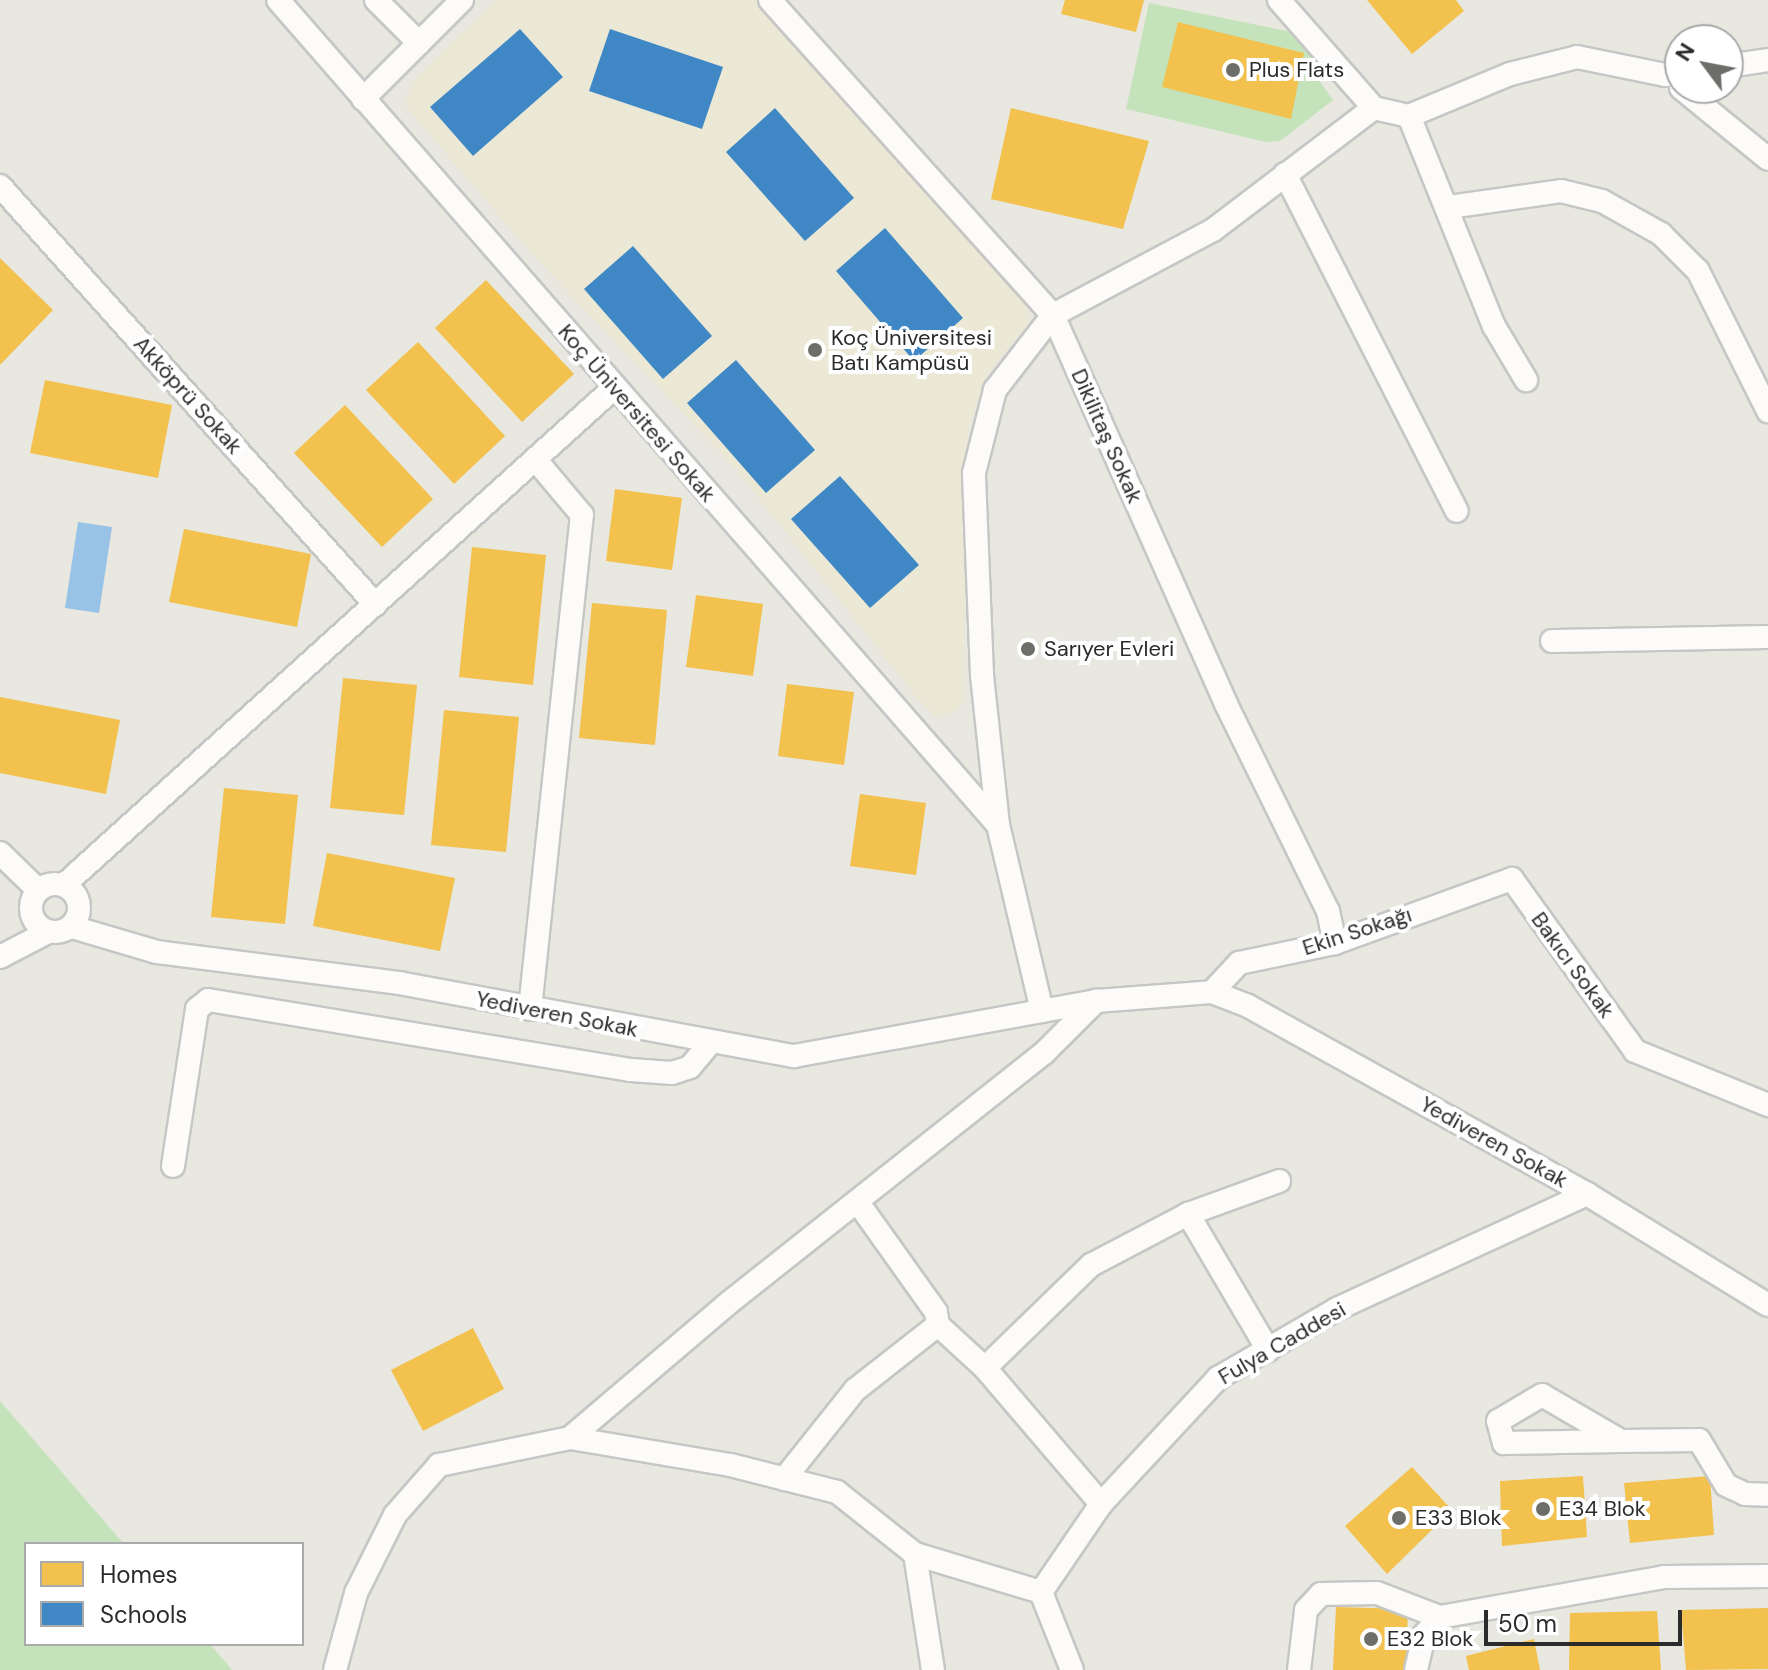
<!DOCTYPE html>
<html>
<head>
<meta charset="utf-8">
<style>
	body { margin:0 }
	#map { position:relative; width:1768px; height:1670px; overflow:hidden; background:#e8e7e0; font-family:"DM Sans",sans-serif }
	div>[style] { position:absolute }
	.education>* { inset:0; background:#ebe8d6 }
	.green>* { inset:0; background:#c4e3bb }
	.water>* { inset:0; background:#98c3e6 }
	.homes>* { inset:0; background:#f2c14e }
	.schools>* { inset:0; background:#3f88c5 }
	.roads { filter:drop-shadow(2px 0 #c6c6c5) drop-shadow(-2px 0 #c6c6c5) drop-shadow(0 2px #c6c6c5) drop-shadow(0 -2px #c6c6c5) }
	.minor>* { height:22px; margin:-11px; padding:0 11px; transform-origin:11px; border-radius:11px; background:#fcfbfa }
	.minor>.ring { margin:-11px; padding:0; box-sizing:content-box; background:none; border:22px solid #fcfbfa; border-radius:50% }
	.dots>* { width:22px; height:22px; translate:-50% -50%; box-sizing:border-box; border:4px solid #fff; border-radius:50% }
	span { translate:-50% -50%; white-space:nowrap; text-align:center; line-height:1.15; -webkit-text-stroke:8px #fff; paint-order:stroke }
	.poi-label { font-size:22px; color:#2b2b2b }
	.left { translate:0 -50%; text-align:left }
	.street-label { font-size:22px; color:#2b2b2b }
	.legend { position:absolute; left:24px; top:1542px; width:280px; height:104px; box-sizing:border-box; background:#fff; border:2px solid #aaa; margin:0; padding:10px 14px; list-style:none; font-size:24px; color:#2b2b2b }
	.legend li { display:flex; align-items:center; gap:16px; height:40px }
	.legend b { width:40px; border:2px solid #aaa }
	.north { position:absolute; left:1664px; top:24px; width:80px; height:80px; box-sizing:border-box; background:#fff; border:2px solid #aaa; border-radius:50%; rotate:302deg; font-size:22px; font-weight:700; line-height:32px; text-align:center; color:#2b2b2b }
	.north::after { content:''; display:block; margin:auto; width:28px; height:36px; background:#6d6d6a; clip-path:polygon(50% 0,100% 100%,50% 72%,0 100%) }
	.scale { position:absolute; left:1484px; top:1610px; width:198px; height:36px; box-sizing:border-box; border:4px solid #2b2b2b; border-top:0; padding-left:10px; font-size:24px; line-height:28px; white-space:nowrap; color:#2b2b2b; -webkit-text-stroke:6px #fff; paint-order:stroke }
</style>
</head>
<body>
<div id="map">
	<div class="education">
		<i style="clip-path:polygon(495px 0,757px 0,1025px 297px,1029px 322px,985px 378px,968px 429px,963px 704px,952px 713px,936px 717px,917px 698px,733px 466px,527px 249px,405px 105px,412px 82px)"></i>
	</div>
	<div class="green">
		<i style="clip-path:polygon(1149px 3px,1296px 33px,1320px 67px,1314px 73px,1333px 100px,1280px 141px,1266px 142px,1126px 109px)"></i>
		<i style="clip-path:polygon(0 1401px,124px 1544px,26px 1544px,26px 1644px,210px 1644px,232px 1670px,0 1670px)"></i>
	</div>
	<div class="water">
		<i style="clip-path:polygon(78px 522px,112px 527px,99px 613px,65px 608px)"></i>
	</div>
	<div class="homes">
		<i style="clip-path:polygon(1065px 0,1144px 0,1136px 32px,1061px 14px)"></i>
		<i style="clip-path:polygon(1367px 0,1456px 0,1464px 11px,1412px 54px)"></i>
		<i style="clip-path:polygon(1178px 22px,1304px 53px,1291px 119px,1162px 87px)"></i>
		<i style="clip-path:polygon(1011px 108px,1149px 141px,1123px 229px,991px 199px)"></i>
		<i style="clip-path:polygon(0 258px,53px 310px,0 365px)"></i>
		<i style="clip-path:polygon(486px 280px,574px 374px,522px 422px,435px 328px)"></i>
		<i style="clip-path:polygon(418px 342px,505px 436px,454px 484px,366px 390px)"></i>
		<i style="clip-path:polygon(45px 380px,172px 405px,158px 478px,30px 453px)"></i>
		<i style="clip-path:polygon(345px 405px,433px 499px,382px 547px,294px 453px)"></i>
		<i style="clip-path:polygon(615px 489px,682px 498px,672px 570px,606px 561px)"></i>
		<i style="clip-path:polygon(184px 529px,311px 554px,297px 627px,169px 602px)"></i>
		<i style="clip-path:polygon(472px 547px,546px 555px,533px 685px,459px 677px)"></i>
		<i style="clip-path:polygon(696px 595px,763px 604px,753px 676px,686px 667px)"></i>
		<i style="clip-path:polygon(592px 603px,667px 610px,655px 745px,579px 738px)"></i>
		<i style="clip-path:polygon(343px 678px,417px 685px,404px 815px,330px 808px)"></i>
		<i style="clip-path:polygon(787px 684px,854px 692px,844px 765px,778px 756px)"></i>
		<i style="clip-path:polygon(0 697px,120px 720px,106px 794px,0 773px)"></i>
		<i style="clip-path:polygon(444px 710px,519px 717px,506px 852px,431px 845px)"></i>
		<i style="clip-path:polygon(224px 788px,298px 795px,285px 924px,211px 917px)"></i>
		<i style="clip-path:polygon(860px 794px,926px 803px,916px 875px,850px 866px)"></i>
		<i style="clip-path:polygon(327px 853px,455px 878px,440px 951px,313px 926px)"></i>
		<i style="clip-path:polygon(473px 1328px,504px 1389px,423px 1431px,391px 1370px)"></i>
		<i style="clip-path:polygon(1412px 1467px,1452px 1510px,1387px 1574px,1345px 1526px)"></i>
		<i style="clip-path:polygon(1583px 1476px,1587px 1537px,1502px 1546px,1500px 1481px)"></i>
		<i style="clip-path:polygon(1710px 1476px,1714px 1535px,1630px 1543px,1624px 1483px)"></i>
		<i style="clip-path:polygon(1336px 1607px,1408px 1609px,1406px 1670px,1333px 1670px)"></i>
		<i style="clip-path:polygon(1768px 1608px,1768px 1669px,1686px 1670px,1681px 1610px)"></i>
		<i style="clip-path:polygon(1657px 1611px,1661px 1670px,1569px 1670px,1570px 1613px)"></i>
		<i style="clip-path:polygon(1534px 1639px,1540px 1670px,1469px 1670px,1466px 1656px)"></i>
	</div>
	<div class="schools">
		<i style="clip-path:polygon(520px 29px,563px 77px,473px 156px,430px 107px)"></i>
		<i style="clip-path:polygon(610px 29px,723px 67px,702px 129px,589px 91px)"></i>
		<i style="clip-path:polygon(775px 108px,854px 198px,805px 241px,726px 152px)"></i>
		<i style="clip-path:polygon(885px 228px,963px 318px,914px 361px,836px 271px)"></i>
		<i style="clip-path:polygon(633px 246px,712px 336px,663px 379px,584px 289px)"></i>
		<i style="clip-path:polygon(736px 360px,815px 450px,766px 493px,687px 403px)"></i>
		<i style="clip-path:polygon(840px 476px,919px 565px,870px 608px,791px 519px)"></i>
	</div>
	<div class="roads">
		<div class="minor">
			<i style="left:278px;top:0;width:1095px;rotate:48.89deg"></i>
			<i style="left:376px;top:0;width:61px;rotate:45deg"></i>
			<i style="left:770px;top:0;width:423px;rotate:48.1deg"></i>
			<i style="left:1053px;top:315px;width:426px;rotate:66deg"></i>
			<i style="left:1226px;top:704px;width:231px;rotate:63.8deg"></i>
			<i style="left:1328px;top:911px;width:33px;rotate:78deg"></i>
			<i style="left:1279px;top:0;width:144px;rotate:48.7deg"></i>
			<i style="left:1728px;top:66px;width:40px;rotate:-8.5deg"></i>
			<i style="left:1681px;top:88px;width:112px;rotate:39.2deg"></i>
			<i style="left:363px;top:99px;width:140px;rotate:-45deg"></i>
			<i style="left:1409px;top:116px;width:109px;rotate:-22.6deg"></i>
			<i style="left:1510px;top:74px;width:69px;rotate:-14.2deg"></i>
			<i style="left:1577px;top:57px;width:90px;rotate:11.6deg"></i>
			<i style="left:1665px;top:75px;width:15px;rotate:-8deg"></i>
			<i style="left:1285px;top:174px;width:378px;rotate:63deg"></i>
			<i style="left:0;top:186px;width:562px;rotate:48.1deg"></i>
			<i style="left:1449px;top:207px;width:113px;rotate:-8.1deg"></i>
			<i style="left:1561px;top:191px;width:42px;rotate:13.7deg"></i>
			<i style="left:1602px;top:201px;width:68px;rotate:29.2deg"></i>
			<i style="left:1661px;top:234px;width:52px;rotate:45deg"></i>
			<i style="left:1698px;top:271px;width:157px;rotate:63.4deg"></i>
			<i style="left:1552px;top:641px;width:216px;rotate:-1.1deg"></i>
			<i style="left:0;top:853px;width:53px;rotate:44.2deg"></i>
			<i class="ring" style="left:31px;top:884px;width:26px;height:26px"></i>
			<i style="left:64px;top:885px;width:743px;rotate:-42.11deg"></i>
			<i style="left:72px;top:927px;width:89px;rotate:16.4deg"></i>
			<i style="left:157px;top:952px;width:244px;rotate:7.3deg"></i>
			<i style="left:399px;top:983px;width:402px;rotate:10.5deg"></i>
			<i style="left:794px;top:1056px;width:307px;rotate:-10.3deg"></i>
			<i style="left:1096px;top:1001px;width:116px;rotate:-4.4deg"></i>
			<i style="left:1212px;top:992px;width:39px;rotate:21deg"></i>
			<i style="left:1248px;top:1006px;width:388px;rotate:29deg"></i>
			<i style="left:1587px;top:1194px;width:212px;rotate:31.5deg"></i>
			<i style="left:0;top:957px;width:54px;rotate:-27.5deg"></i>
			<i style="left:1212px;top:992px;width:40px;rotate:-47deg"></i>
			<i style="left:1239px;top:963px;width:98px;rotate:-11.8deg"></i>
			<i style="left:1335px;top:943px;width:188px;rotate:-19.9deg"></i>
			<i style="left:1512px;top:879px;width:211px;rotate:54.4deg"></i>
			<i style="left:1635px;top:1051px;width:144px;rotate:22.1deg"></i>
			<i style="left:530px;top:1009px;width:497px;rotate:-84deg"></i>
			<i style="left:582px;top:515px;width:73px;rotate:-130deg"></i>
			<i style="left:1042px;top:1011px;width:191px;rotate:-103.3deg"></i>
			<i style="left:998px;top:825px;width:151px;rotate:-96.1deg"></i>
			<i style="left:982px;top:675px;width:202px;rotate:-92.3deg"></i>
			<i style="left:974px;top:473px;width:86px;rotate:-75.8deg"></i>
			<i style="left:995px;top:390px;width:95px;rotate:-52.3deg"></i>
			<i style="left:1053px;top:315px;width:181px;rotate:-28deg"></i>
			<i style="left:1213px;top:230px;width:202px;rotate:-37.2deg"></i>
			<i style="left:1374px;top:108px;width:36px;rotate:13deg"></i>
			<i style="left:1409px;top:116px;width:227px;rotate:68deg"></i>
			<i style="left:1494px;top:326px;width:63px;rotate:59.3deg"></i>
			<i style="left:173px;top:1166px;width:159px;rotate:-81.3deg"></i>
			<i style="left:197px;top:1009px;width:14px;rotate:-39deg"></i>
			<i style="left:208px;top:1000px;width:429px;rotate:9.4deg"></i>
			<i style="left:631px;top:1070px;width:41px;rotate:4.2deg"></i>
			<i style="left:672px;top:1073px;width:19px;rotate:-18deg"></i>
			<i style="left:690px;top:1067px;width:33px;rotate:-50deg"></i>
			<i style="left:1188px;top:1214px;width:158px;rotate:59.5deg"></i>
			<i style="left:938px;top:1325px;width:64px;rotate:42.5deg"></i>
			<i style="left:985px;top:1368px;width:148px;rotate:-44.2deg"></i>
			<i style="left:1091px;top:1265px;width:110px;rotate:-27.7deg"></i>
			<i style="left:1188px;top:1214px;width:97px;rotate:-19.9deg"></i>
			<i style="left:985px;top:1368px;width:179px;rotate:49.5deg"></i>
			<i style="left:1621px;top:1441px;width:91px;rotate:-149.8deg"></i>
			<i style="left:1542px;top:1395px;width:51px;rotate:149.4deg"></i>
			<i style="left:1498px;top:1421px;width:23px;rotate:75deg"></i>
			<i style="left:1504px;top:1443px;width:117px;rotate:-1deg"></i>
			<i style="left:1621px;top:1441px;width:78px;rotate:-0.7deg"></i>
			<i style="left:1699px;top:1440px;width:52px;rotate:59deg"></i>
			<i style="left:1726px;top:1485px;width:21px;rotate:25deg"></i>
			<i style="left:1745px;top:1494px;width:23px;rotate:2deg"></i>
			<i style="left:784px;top:1479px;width:114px;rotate:-51.4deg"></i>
			<i style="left:855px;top:1390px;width:105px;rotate:-38.1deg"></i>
			<i style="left:938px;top:1325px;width:13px;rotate:-99deg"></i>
			<i style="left:936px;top:1312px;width:133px;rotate:-125.5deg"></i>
			<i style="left:915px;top:1554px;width:117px;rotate:81.2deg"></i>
			<i style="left:1041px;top:1592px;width:132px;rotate:-163.2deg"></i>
			<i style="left:915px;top:1554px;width:100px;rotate:-141.5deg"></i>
			<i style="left:837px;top:1492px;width:110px;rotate:-165.8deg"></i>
			<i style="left:730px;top:1465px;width:162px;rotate:-170.4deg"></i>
			<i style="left:570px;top:1438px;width:205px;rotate:-40.4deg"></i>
			<i style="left:726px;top:1305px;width:406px;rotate:-38.4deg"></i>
			<i style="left:1044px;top:1053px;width:74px;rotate:-45deg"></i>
			<i style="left:335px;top:1670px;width:80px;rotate:-74.7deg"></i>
			<i style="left:356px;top:1593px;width:87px;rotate:-63.4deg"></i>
			<i style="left:395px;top:1515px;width:67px;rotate:-48.7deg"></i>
			<i style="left:439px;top:1465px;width:134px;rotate:-11.6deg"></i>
			<i style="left:1072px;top:1670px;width:84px;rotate:-111.7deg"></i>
			<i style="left:1041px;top:1592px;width:107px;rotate:-55.7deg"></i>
			<i style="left:1101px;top:1504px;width:172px;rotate:-47.1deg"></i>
			<i style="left:1218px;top:1378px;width:138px;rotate:-30.1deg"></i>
			<i style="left:1337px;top:1309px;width:275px;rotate:-24.7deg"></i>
			<i style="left:1299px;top:1670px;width:60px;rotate:-83.3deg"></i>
			<i style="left:1306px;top:1610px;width:22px;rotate:-47deg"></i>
			<i style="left:1321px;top:1594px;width:56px;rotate:-1deg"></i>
			<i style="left:1377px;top:1593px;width:67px;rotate:20.9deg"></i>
			<i style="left:1416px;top:1670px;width:36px;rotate:-77deg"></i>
			<i style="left:1424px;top:1635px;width:24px;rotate:-48deg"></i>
			<i style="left:1440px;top:1617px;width:228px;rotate:-10.1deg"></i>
			<i style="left:1664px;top:1577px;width:104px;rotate:-0.6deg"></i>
		</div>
	</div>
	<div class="dots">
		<i style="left:1233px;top:70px;background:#6d6d6a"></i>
		<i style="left:815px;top:350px;background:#6d6d6a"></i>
		<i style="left:1028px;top:649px;background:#6d6d6a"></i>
		<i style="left:1543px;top:1509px;background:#6d6d6a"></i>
		<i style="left:1399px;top:1518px;background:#6d6d6a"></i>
		<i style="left:1371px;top:1639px;background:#6d6d6a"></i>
	</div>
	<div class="poi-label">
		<span class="left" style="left:1249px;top:70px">Plus Flats</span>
		<span class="left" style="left:831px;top:350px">Koç Üniversitesi<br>Batı Kampüsü</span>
		<span class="left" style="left:1044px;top:649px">Sarıyer Evleri</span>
		<span class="left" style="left:1559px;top:1509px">E34 Blok</span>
		<span class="left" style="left:1415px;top:1518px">E33 Blok</span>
		<span class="left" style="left:1387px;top:1639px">E32 Blok</span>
	</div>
	<div class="street-label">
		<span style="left:188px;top:395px;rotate:48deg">Akköprü Sokak</span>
		<span style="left:637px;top:413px;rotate:49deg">Koç Üniversitesi Sokak</span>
		<span style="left:1107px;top:436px;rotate:66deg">Dikilitaş Sokak</span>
		<span style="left:1357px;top:931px;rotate:-18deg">Ekin Sokağı</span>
		<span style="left:1573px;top:965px;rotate:54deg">Bakıcı Sokak</span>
		<span style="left:557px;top:1014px;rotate:11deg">Yediveren Sokak</span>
		<span style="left:1494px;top:1142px;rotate:29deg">Yediveren Sokak</span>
		<span style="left:1282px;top:1343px;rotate:-30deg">Fulya Caddesi</span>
	</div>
	<ul class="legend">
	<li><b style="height:22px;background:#f2c14e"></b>Homes</li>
	<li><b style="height:22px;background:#3f88c5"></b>Schools</li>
	</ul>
	<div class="north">N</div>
	<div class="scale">50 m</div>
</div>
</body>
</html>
